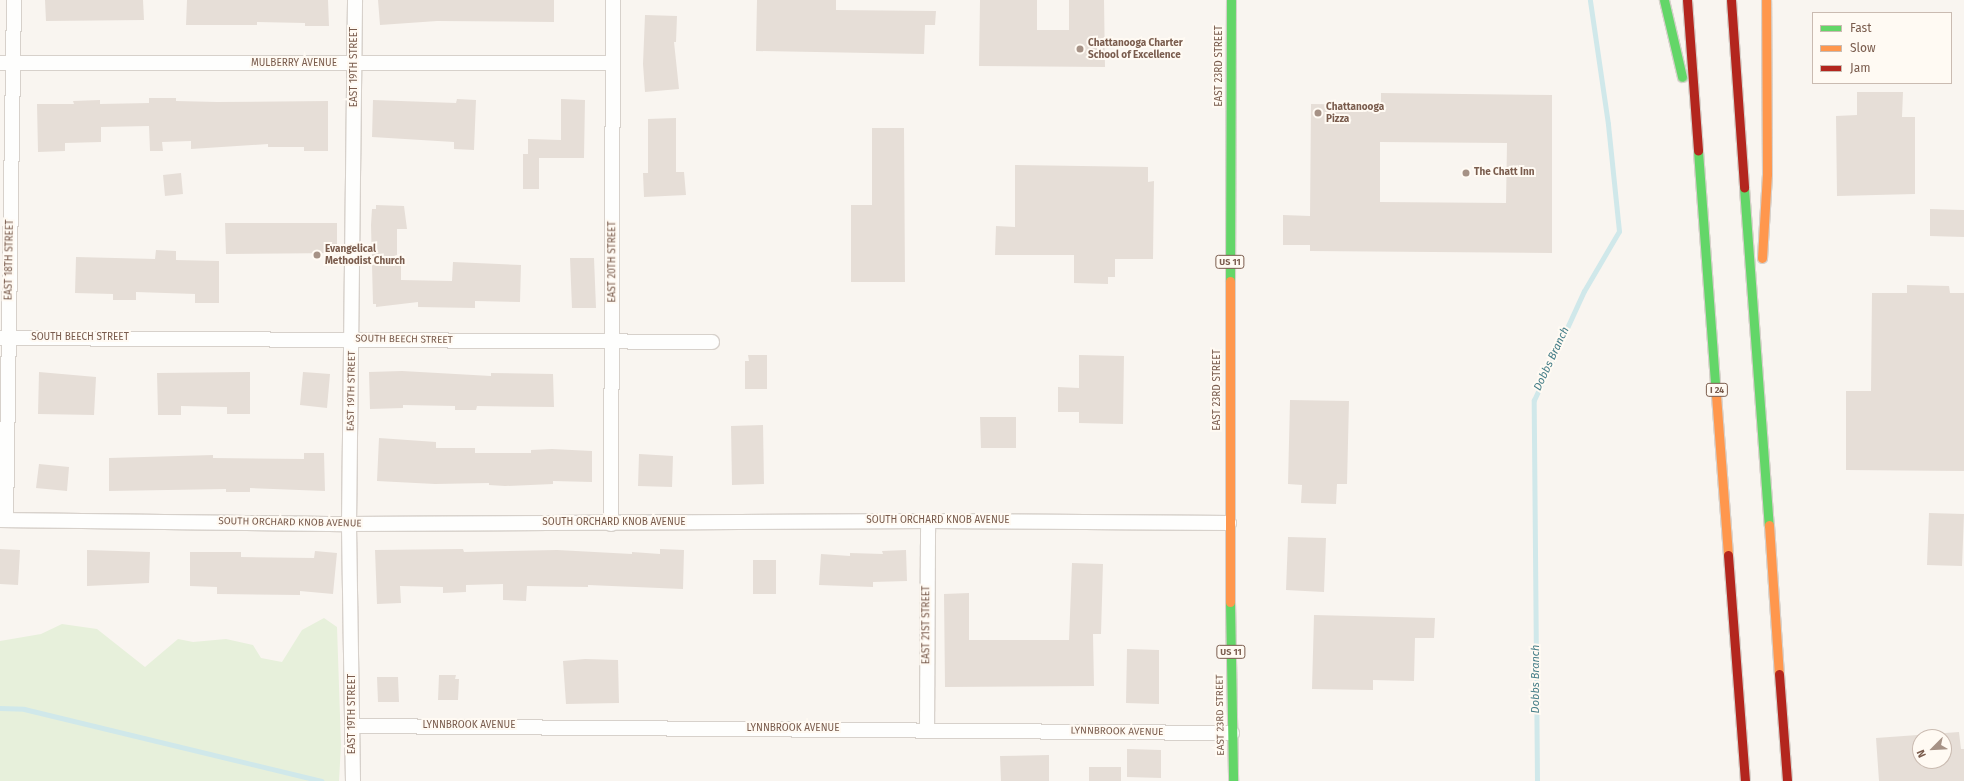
<!DOCTYPE html>
<html>
<head>
<meta charset="utf-8">
<style>
	body { margin:0 }
	#map { position:relative; width:1964px; height:781px; overflow:hidden; background:#f9f5f0; font-family:"Fira Sans",sans-serif }
	div>[style] { position:absolute }
	.green>* { inset:0; background:#e7f0db }
	.stream>* { height:5px; margin:-2.5px; padding:0 2.5px; transform-origin:2.5px; border-radius:2.5px; background:#d0e8ea }
	.building>* { inset:0; background:#e6ded7 }
	.roads { filter:drop-shadow(1px 0 #d7d1cb) drop-shadow(-1px 0 #d7d1cb) drop-shadow(0 1px #d7d1cb) drop-shadow(0 -1px #d7d1cb) }
	.street>* { height:14px; margin:-7px; padding:0 7px; transform-origin:7px; border-radius:7px; background:#fefefd }
	.fast>* { height:9px; margin:-4.5px; padding:0 4.5px; transform-origin:4.5px; border-radius:4.5px; background:#63d668 }
	.slow>* { height:9px; margin:-4.5px; padding:0 4.5px; transform-origin:4.5px; border-radius:4.5px; background:#ff974d }
	.jam>* { height:9px; margin:-4.5px; padding:0 4.5px; transform-origin:4.5px; border-radius:4.5px; background:#b3261e }
	.dots>* { width:11px; height:11px; translate:-50% -50%; box-sizing:border-box; border:2px solid #fffaf3; border-radius:50% }
	span { translate:-50% -50%; white-space:nowrap; text-align:center; line-height:1.15; -webkit-text-stroke:4px #fffaf3; paint-order:stroke }
	.shield-label span { padding:1px 3px; background:#fffaf3; border:1px solid; border-radius:3px; -webkit-text-stroke-width:0 }
	.shield-label { font-size:9px; color:#7a5c4d; font-weight:700 }
	.poi-label { font-size:10px; color:#7a5c4d; font-weight:700 }
	.left { translate:0 -50%; text-align:left }
	.street-label { font-size:10px; color:#7a5c4d }
	.water-label { font-size:11px; color:#437c86; font-style:italic }
	.legend { position:absolute; left:1812px; top:12px; width:140px; height:72px; box-sizing:border-box; background:#fffaf3; border:1px solid #cabbb1; margin:0; padding:5px 7px; list-style:none; font-size:12px; color:#7a5c4d }
	.legend li { display:flex; align-items:center; gap:8px; height:20px }
	.legend b { width:20px; border:1px solid #cabbb1 }
	.north { position:absolute; left:1912px; top:729px; width:40px; height:40px; box-sizing:border-box; background:#fffaf3; border:1px solid #cabbb1; border-radius:50%; rotate:246deg; font-size:11px; font-weight:700; line-height:16px; text-align:center; color:#7a5c4d }
	.north::after { content:''; display:block; margin:auto; width:14px; height:18px; background:#a69286; clip-path:polygon(50% 0,100% 100%,50% 72%,0 100%) }
</style>
</head>
<body>
<div id="map">
	<div class="green">
		<i style="clip-path:polygon(324px 618px,337px 627px,341px 745px,339px 781px,0 781px,0 641px,41px 634px,62px 624px,97px 629px,145px 667px,178px 639px,193px 642px,226px 639px,253px 645px,261px 658px,282px 662px,302px 630px)"></i>
	</div>
	<div class="stream">
		<i style="left:0;top:708px;width:24px;rotate:2deg"></i>
		<i style="left:24px;top:709px;width:306px;rotate:13.6deg"></i>
		<i style="left:1537px;top:781px;width:381px;rotate:-90.5deg"></i>
		<i style="left:1534px;top:400px;width:120px;rotate:-65.4deg"></i>
		<i style="left:1584px;top:291px;width:69px;rotate:-59.7deg"></i>
		<i style="left:1619px;top:231px;width:108px;rotate:-95.9deg"></i>
		<i style="left:1608px;top:124px;width:125px;rotate:-98.3deg"></i>
	</div>
	<div class="building">
		<i style="clip-path:polygon(45px 0,143px 0,144px 20px,46px 21px)"></i>
		<i style="clip-path:polygon(187px 0,328px 0,329px 26px,305px 26px,305px 23px,257px 22px,257px 25px,186px 25px)"></i>
		<i style="clip-path:polygon(378px 0,554px 0,554px 22px,437px 21px,380px 25px)"></i>
		<i style="clip-path:polygon(757px 0,836px 0,836px 10px,936px 11px,935px 25px,925px 25px,924px 54px,756px 51px)"></i>
		<i style="clip-path:polygon(980px 0,1037px 0,1037px 30px,1069px 30px,1069px 0,1104px 0,1105px 67px,979px 66px)"></i>
		<i style="clip-path:polygon(645px 15px,677px 16px,676px 42px,674px 42px,679px 89px,645px 92px,643px 64px)"></i>
		<i style="clip-path:polygon(1857px 92px,1903px 92px,1902px 117px,1915px 117px,1915px 194px,1837px 196px,1836px 116px,1857px 115px)"></i>
		<i style="clip-path:polygon(evenodd,1381px 93px,1552px 95px,1552px 253px,1310px 251px,1310px 245px,1283px 245px,1283px 215px,1310px 216px,1311px 104px,1381px 105px,1381px 93px,1380px 142px,1507px 143px,1506px 203px,1380px 202px,1380px 142px)"></i>
		<i style="clip-path:polygon(149px 98px,176px 98px,176px 101px,217px 102px,328px 101px,328px 151px,304px 151px,304px 147px,268px 147px,268px 144px,191px 149px,191px 141px,162px 142px,163px 151px,150px 151px,149px 126px,101px 127px,101px 142px,65px 143px,65px 151px,38px 152px,37px 104px,74px 104px,73px 101px,100px 100px,100px 104px,149px 103px)"></i>
		<i style="clip-path:polygon(457px 99px,476px 100px,474px 150px,454px 149px,454px 142px,372px 137px,373px 100px,456px 103px)"></i>
		<i style="clip-path:polygon(561px 99px,585px 100px,584px 158px,539px 158px,539px 189px,523px 189px,523px 154px,528px 154px,528px 139px,561px 140px)"></i>
		<i style="clip-path:polygon(676px 118px,676px 172px,684px 172px,686px 195px,644px 197px,643px 173px,648px 173px,648px 119px)"></i>
		<i style="clip-path:polygon(872px 128px,904px 128px,905px 282px,851px 282px,851px 205px,872px 205px)"></i>
		<i style="clip-path:polygon(1015px 165px,1148px 167px,1148px 182px,1154px 181px,1153px 259px,1115px 259px,1115px 277px,1108px 277px,1108px 284px,1074px 283px,1074px 255px,995px 255px,996px 226px,1015px 227px)"></i>
		<i style="clip-path:polygon(181px 173px,183px 194px,165px 196px,163px 175px)"></i>
		<i style="clip-path:polygon(376px 205px,404px 206px,407px 229px,397px 229px,397px 258px,401px 258px,401px 280px,452px 281px,453px 262px,521px 265px,520px 302px,475px 301px,475px 308px,418px 307px,418px 302px,376px 307px,376px 304px,373px 304px,371px 225px,372px 209px,376px 209px)"></i>
		<i style="clip-path:polygon(1930px 209px,1964px 210px,1964px 237px,1930px 236px)"></i>
		<i style="clip-path:polygon(225px 223px,337px 223px,337px 253px,226px 254px)"></i>
		<i style="clip-path:polygon(156px 250px,176px 251px,176px 260px,219px 261px,219px 303px,195px 303px,195px 294px,136px 292px,136px 300px,113px 300px,113px 294px,75px 293px,76px 257px,155px 259px)"></i>
		<i style="clip-path:polygon(570px 258px,594px 258px,596px 308px,572px 308px)"></i>
		<i style="clip-path:polygon(1907px 285px,1949px 286px,1950px 293px,1964px 293px,1964px 471px,1846px 470px,1846px 391px,1871px 391px,1872px 293px,1907px 293px)"></i>
		<i style="clip-path:polygon(748px 355px,767px 355px,767px 389px,745px 389px,745px 361px,749px 361px)"></i>
		<i style="clip-path:polygon(1079px 355px,1124px 356px,1123px 424px,1079px 423px,1079px 412px,1058px 412px,1058px 387px,1079px 388px)"></i>
		<i style="clip-path:polygon(402px 371px,491px 376px,491px 373px,553px 374px,554px 407px,477px 406px,476px 410px,455px 410px,455px 406px,403px 405px,403px 408px,370px 409px,369px 372px)"></i>
		<i style="clip-path:polygon(39px 372px,96px 377px,94px 415px,38px 414px)"></i>
		<i style="clip-path:polygon(250px 372px,250px 414px,227px 414px,227px 407px,181px 406px,181px 415px,158px 415px,157px 373px)"></i>
		<i style="clip-path:polygon(303px 372px,330px 374px,327px 408px,300px 405px)"></i>
		<i style="clip-path:polygon(1290px 400px,1349px 401px,1347px 484px,1337px 484px,1336px 504px,1301px 503px,1302px 485px,1288px 484px)"></i>
		<i style="clip-path:polygon(980px 417px,1016px 417px,1016px 448px,981px 448px)"></i>
		<i style="clip-path:polygon(763px 425px,764px 484px,732px 485px,731px 426px)"></i>
		<i style="clip-path:polygon(379px 438px,436px 442px,436px 448px,475px 448px,475px 453px,531px 453px,531px 450px,552px 449px,592px 451px,592px 482px,553px 481px,553px 484px,505px 486px,489px 485px,489px 483px,435px 484px,377px 481px)"></i>
		<i style="clip-path:polygon(304px 453px,324px 453px,325px 491px,250px 488px,250px 492px,226px 492px,226px 489px,109px 491px,109px 458px,213px 455px,213px 458px,304px 459px)"></i>
		<i style="clip-path:polygon(639px 454px,673px 456px,672px 487px,638px 486px)"></i>
		<i style="clip-path:polygon(39px 464px,69px 467px,67px 491px,36px 488px)"></i>
		<i style="clip-path:polygon(1929px 513px,1964px 514px,1962px 566px,1927px 565px)"></i>
		<i style="clip-path:polygon(1288px 537px,1326px 538px,1324px 592px,1286px 590px)"></i>
		<i style="clip-path:polygon(0 549px,20px 550px,18px 585px,0 584px)"></i>
		<i style="clip-path:polygon(463px 549px,464px 552px,557px 550px,632px 554px,632px 552px,660px 554px,660px 549px,684px 550px,683px 589px,588px 585px,588px 587px,527px 586px,526px 601px,503px 600px,503px 584px,466px 585px,466px 592px,443px 593px,443px 587px,400px 586px,401px 603px,377px 604px,375px 550px)"></i>
		<i style="clip-path:polygon(87px 550px,150px 552px,149px 583px,87px 586px)"></i>
		<i style="clip-path:polygon(906px 550px,907px 581px,873px 582px,873px 587px,819px 585px,821px 554px,850px 556px,850px 553px,883px 554px,882px 551px)"></i>
		<i style="clip-path:polygon(315px 551px,337px 553px,333px 594px,300px 591px,300px 595px,217px 594px,217px 587px,190px 586px,190px 552px,241px 552px,241px 557px,314px 558px)"></i>
		<i style="clip-path:polygon(753px 560px,776px 560px,776px 594px,753px 594px)"></i>
		<i style="clip-path:polygon(1072px 563px,1103px 564px,1101px 634px,1093px 634px,1094px 686px,945px 687px,944px 594px,969px 593px,969px 640px,1069px 640px)"></i>
		<i style="clip-path:polygon(1314px 615px,1435px 618px,1434px 638px,1415px 638px,1414px 681px,1373px 680px,1373px 690px,1312px 689px)"></i>
		<i style="clip-path:polygon(1127px 649px,1159px 650px,1159px 704px,1126px 703px)"></i>
		<i style="clip-path:polygon(585px 659px,618px 660px,619px 703px,566px 704px,563px 661px)"></i>
		<i style="clip-path:polygon(439px 675px,456px 675px,455px 679px,459px 679px,458px 700px,438px 700px)"></i>
		<i style="clip-path:polygon(377px 677px,398px 677px,399px 702px,378px 702px)"></i>
		<i style="clip-path:polygon(evenodd,1959px 732px,1961px 749px,1964px 749px,1964px 781px,1879px 781px,1876px 738px,1959px 732px,1920px 737px,1944px 737px,1944px 761px,1920px 761px,1920px 737px)"></i>
		<i style="clip-path:polygon(1127px 749px,1161px 750px,1161px 778px,1127px 777px)"></i>
		<i style="clip-path:polygon(1049px 755px,1049px 781px,1001px 781px,1000px 756px)"></i>
		<i style="clip-path:polygon(1089px 767px,1121px 767px,1121px 781px,1089px 781px)"></i>
	</div>
	<div class="roads">
		<div class="street">
			<i style="left:0;top:63px;width:613px"></i>
			<i style="left:0;top:338px;width:712px;rotate:0.32deg"></i>
			<i style="left:0;top:520px;width:349px;rotate:0.7deg"></i>
			<i style="left:349px;top:524px;width:579px;rotate:-0.3deg"></i>
			<i style="left:928px;top:521px;width:301px;rotate:0.4deg"></i>
			<i style="left:6px;top:520px;width:520px;rotate:-89.12deg"></i>
			<i style="left:611px;top:524px;width:524px;rotate:-89.78deg"></i>
			<i style="left:354px;top:726px;width:878px;rotate:0.46deg"></i>
			<i style="left:927px;top:730px;width:209px;rotate:-89.7deg"></i>
			<i style="left:353px;top:781px;width:257px;rotate:-90.9deg"></i>
			<i style="left:349px;top:524px;width:524px;rotate:-89.34deg"></i>
		</div>
		<div class="fast">
			<i style="left:1664px;top:0;width:79px;rotate:76.8deg"></i>
			<i style="left:1698px;top:151px;width:245px;rotate:85.8deg"></i>
			<i style="left:1744px;top:188px;width:338px;rotate:85.8deg"></i>
			<i style="left:1230px;top:281px;width:281px;rotate:-89.8deg"></i>
			<i style="left:1230px;top:602px;width:179px;rotate:89deg"></i>
		</div>
		<div class="slow">
			<i style="left:1762px;top:258px;width:84px;rotate:-86.6deg"></i>
			<i style="left:1767px;top:174px;width:174px;rotate:-90.3deg"></i>
			<i style="left:1230px;top:281px;width:321px;rotate:90deg"></i>
			<i style="left:1716px;top:395px;width:160px;rotate:85.7deg"></i>
			<i style="left:1769px;top:525px;width:149px;rotate:86.2deg"></i>
		</div>
		<div class="jam">
			<i style="left:1687px;top:0;width:151px;rotate:85.8deg"></i>
			<i style="left:1731px;top:0;width:188px;rotate:86deg"></i>
			<i style="left:1728px;top:555px;width:227px;rotate:85.7deg"></i>
			<i style="left:1779px;top:674px;width:107px;rotate:85.7deg"></i>
		</div>
	</div>
	<div class="dots">
		<i style="left:1080px;top:49px;background:#a69286"></i>
		<i style="left:1318px;top:113px;background:#a69286"></i>
		<i style="left:1466px;top:173px;background:#a69286"></i>
		<i style="left:317px;top:255px;background:#a69286"></i>
	</div>
	<div class="shield-label">
		<span style="left:1230px;top:262px">US 11</span>
		<span style="left:1717px;top:390px">I 24</span>
		<span style="left:1231px;top:652px">US 11</span>
	</div>
	<div class="poi-label">
		<span class="left" style="left:1088px;top:49px">Chattanooga Charter<br>School of Excellence</span>
		<span class="left" style="left:1326px;top:113px">Chattanooga<br>Pizza</span>
		<span class="left" style="left:1474px;top:173px">The Chatt Inn</span>
		<span class="left" style="left:325px;top:255px">Evangelical<br>Methodist Church</span>
	</div>
	<div class="street-label">
		<span style="left:294px;top:64px">MULBERRY AVENUE</span>
		<span style="left:1220px;top:66px;rotate:-90deg">EAST 23RD STREET</span>
		<span style="left:355px;top:67px;rotate:-90deg">EAST 19TH STREET</span>
		<span style="left:10px;top:260px;rotate:-89deg">EAST 18TH STREET</span>
		<span style="left:613px;top:262px;rotate:-90deg">EAST 20TH STREET</span>
		<span style="left:80px;top:338px">SOUTH BEECH STREET</span>
		<span style="left:404px;top:340px;rotate:1deg">SOUTH BEECH STREET</span>
		<span style="left:1218px;top:390px;rotate:-90deg">EAST 23RD STREET</span>
		<span style="left:352px;top:391px;rotate:-89deg">EAST 19TH STREET</span>
		<span style="left:938px;top:521px">SOUTH ORCHARD KNOB AVENUE</span>
		<span style="left:290px;top:523px;rotate:1deg">SOUTH ORCHARD KNOB AVENUE</span>
		<span style="left:614px;top:523px">SOUTH ORCHARD KNOB AVENUE</span>
		<span style="left:927px;top:625px;rotate:-90deg">EAST 21ST STREET</span>
		<span style="left:353px;top:714px;rotate:-90deg">EAST 19TH STREET</span>
		<span style="left:1221px;top:715px;rotate:-91deg">EAST 23RD STREET</span>
		<span style="left:469px;top:726px">LYNNBROOK AVENUE</span>
		<span style="left:793px;top:729px">LYNNBROOK AVENUE</span>
		<span style="left:1117px;top:732px;rotate:1deg">LYNNBROOK AVENUE</span>
	</div>
	<div class="water-label">
		<span style="left:1552px;top:359px;rotate:-65deg">Dobbs Branch</span>
		<span style="left:1536px;top:679px;rotate:-90deg">Dobbs Branch</span>
	</div>
	<ul class="legend">
	<li><b style="height:5px;background:#63d668"></b>Fast</li>
	<li><b style="height:5px;background:#ff974d"></b>Slow</li>
	<li><b style="height:5px;background:#b3261e"></b>Jam</li>
	</ul>
	<div class="north">N</div>
</div>
</body>
</html>
